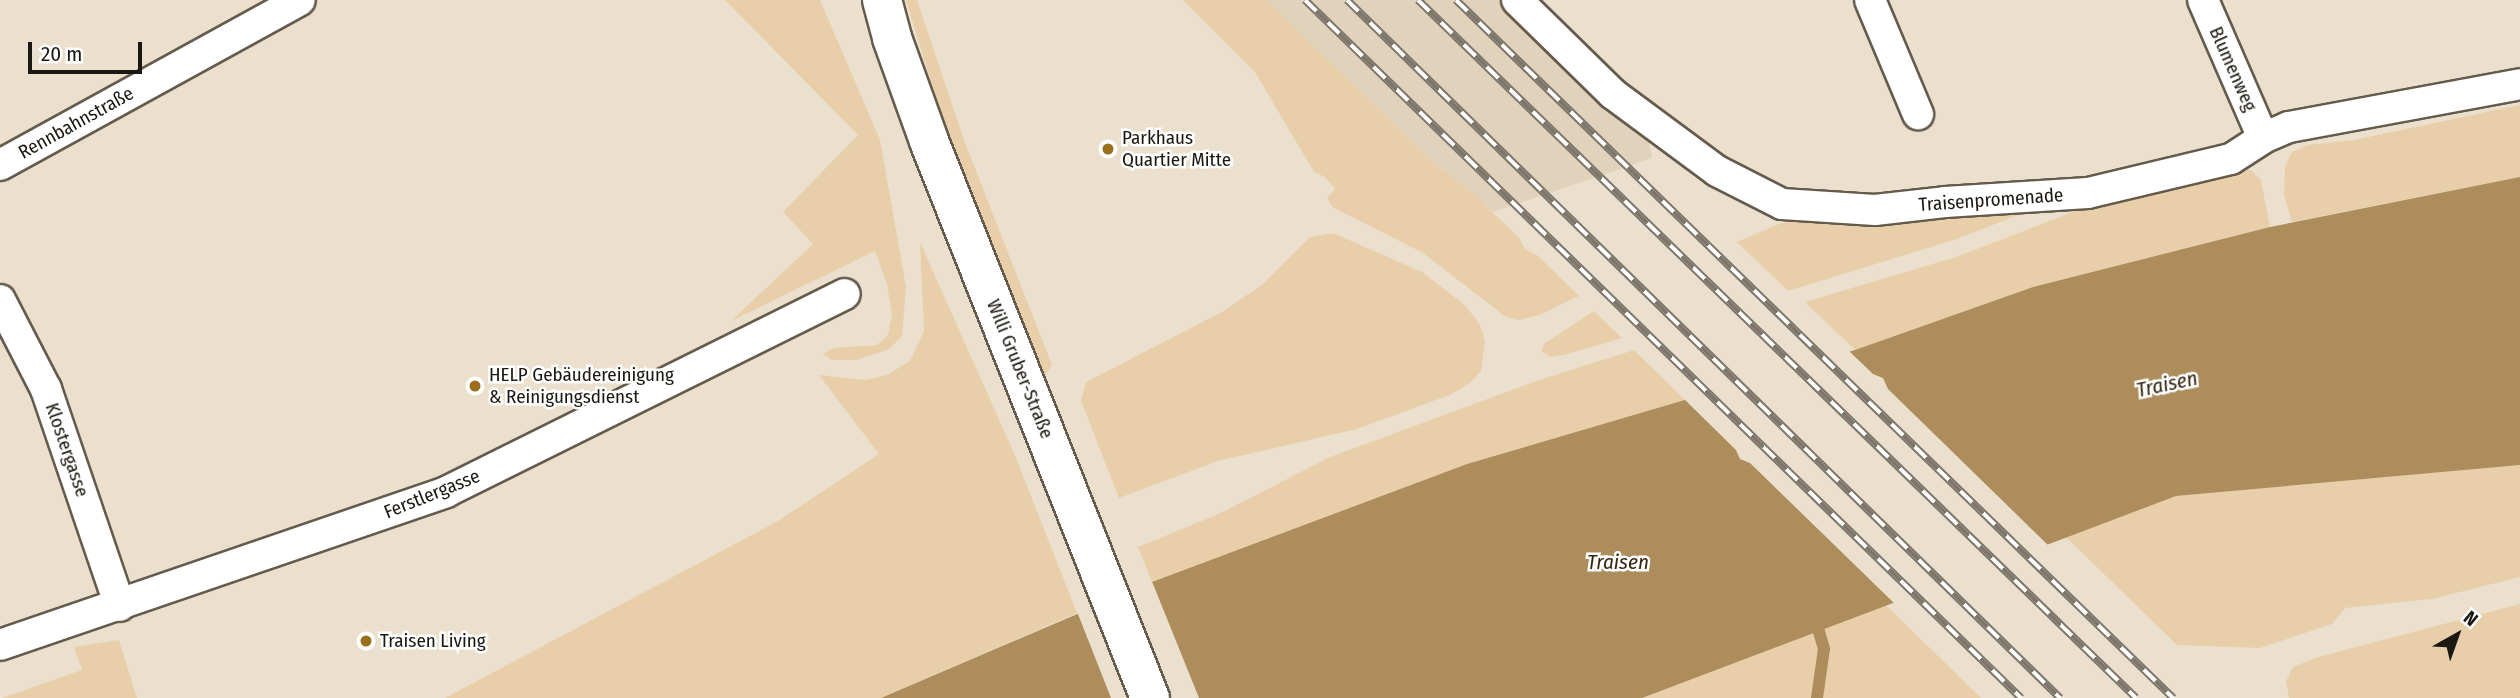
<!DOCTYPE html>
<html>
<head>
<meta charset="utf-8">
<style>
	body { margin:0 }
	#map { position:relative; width:2520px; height:698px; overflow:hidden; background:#ebe0ce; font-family:"Fira Sans Condensed",sans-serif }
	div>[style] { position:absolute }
	.built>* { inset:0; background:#e1d2bb }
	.green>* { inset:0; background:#e8cfa9 }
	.water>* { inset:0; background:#ac8d5b }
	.pier>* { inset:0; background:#ebe0ce }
	.stream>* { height:12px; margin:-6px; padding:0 6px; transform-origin:6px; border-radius:6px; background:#ac8d5b }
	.roads { filter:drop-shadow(2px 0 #645b4c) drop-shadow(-2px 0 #645b4c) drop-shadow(0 2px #645b4c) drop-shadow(0 -2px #645b4c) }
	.street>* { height:30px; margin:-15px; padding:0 15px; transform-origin:15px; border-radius:15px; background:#fff }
	.secondary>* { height:38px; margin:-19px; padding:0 19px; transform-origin:19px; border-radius:19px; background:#fff }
	.rail>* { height:8px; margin-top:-4px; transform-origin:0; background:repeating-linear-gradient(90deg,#fff 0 16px,#7d766a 0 32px); box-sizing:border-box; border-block:2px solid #7d766a }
	.dots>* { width:19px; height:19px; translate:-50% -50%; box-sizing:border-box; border:4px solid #fff; border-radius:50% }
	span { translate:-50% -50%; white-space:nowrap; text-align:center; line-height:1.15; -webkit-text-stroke:5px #fff; paint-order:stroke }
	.street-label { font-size:19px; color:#1b1711 }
	.poi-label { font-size:19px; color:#1b1711 }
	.left { translate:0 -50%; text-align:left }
	.water-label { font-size:21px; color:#35270f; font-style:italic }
	.north { position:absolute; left:2422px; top:600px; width:70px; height:70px; -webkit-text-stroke:5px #fff; paint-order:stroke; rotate:40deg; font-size:19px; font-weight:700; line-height:28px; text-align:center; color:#1b1711 }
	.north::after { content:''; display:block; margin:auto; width:24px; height:32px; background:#1b1711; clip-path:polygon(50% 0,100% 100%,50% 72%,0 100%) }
	.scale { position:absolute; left:28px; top:42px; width:114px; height:32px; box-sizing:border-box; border:4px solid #1b1711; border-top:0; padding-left:9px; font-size:21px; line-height:24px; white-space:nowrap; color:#1b1711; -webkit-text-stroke:5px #fff; paint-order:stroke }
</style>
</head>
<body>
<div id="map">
	<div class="built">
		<i style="clip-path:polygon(1266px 0,1500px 0,1649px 143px,1652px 158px,1493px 212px,1435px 164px)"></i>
	</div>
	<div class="green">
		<i style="clip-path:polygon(725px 0,820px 0,880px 140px,906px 287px,902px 336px,889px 349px,857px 360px,832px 360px,823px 354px,834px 348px,877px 345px,888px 335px,892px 314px,887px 284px,875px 251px,731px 321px,813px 244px,783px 212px,858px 135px)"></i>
		<i style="clip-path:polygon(906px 0,917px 0,964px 140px,1052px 365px,1045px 376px,938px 105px)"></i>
		<i style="clip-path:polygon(1183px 0,1266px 0,1435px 164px,1474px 194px,1519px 238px,1525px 249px,1537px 255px,1579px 296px,1539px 315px,1519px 320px,1506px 317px,1423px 253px,1332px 207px,1327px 198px,1335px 189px,1325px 177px,1314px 172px,1255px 72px)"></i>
		<i style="clip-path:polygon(2520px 105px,2520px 177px,2292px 222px,2284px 195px,2285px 166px,2292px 152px,2308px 145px,2354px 140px)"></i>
		<i style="clip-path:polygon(2237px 167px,2251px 170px,2261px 180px,2270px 227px,2033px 287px,1855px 350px,1805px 302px,1956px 257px,2091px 205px)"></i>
		<i style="clip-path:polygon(2031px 210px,1957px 239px,1788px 291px,1737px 242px,1779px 224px,1803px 219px)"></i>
		<i style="clip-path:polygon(1333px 233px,1422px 272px,1465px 305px,1480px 325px,1485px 341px,1481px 371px,1470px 383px,1452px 394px,1357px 429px,1218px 461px,1119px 498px,1081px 401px,1086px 382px,1222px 312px,1263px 284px,1310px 237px)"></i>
		<i style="clip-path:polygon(920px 242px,1014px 453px,1077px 613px,881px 698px,445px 698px,778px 521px,879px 454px,819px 375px,865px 380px,887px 375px,910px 361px,924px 331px)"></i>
		<i style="clip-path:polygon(1594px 311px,1622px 338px,1564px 355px,1550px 357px,1541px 351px,1545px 343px)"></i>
		<i style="clip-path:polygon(1634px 350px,1685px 400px,1467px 464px,1152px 582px,1138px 547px,1221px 513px,1330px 457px,1536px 381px)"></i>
		<i style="clip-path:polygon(2520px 465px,2520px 577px,2432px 599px,2345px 608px,2332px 624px,2260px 648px,2177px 645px,2066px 537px,2176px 496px)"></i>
		<i style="clip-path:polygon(2520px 604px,2520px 698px,2289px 698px,2286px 681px,2293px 667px,2318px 657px)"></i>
		<i style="clip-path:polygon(1886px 605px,1981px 698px,1641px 698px)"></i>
		<i style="clip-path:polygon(119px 640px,137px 698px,2px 698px,82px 670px,74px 647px)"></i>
	</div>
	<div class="water">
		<i style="clip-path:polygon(2520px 177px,2520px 465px,2176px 496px,1642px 698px,881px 698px,1152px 582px,1467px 464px,1855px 350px,2033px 287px,2270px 227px)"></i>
	</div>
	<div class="pier">
		<i style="clip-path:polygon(1847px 349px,1873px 374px,1883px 378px,1888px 389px,2050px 547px,1896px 605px,1750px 463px,1740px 459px,1736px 450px,1682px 397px)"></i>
		<i style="clip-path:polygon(1151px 579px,1199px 698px,1111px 698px,1076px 609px)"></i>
	</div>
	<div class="stream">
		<i style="left:1817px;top:698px;width:49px;rotate:-81.9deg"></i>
		<i style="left:1824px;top:649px;width:19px;rotate:-106deg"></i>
	</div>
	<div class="roads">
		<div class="street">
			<i style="left:1517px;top:0;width:134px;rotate:44.4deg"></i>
			<i style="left:1613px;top:94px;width:129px;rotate:36.5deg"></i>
			<i style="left:1717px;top:171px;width:73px;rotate:26.9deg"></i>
			<i style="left:1782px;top:204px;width:93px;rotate:3.7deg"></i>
			<i style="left:1875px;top:210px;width:70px;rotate:-6.5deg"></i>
			<i style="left:1945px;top:202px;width:143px;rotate:-3.6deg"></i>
			<i style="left:2088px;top:193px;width:147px;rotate:-13.4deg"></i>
			<i style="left:2231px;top:159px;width:38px;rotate:-33deg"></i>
			<i style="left:2263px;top:138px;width:28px;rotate:-23deg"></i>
			<i style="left:2289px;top:127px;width:235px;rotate:-10.5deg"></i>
			<i style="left:1870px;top:0;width:124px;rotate:67.2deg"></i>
			<i style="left:2203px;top:0;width:150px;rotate:66.5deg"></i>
			<i style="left:0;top:165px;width:342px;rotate:-28.8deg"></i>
			<i style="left:0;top:300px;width:100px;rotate:62.7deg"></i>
			<i style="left:46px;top:389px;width:229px;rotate:71.2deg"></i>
			<i style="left:0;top:645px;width:472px;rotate:-18.9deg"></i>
			<i style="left:446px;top:492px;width:445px;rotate:-26.4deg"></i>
		</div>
		<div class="secondary">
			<i style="left:882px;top:0;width:39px;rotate:75deg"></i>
			<i style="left:892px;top:38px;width:109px;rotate:70.2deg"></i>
			<i style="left:929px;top:141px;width:599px;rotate:68.36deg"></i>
		</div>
	</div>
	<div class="rail">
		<i style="left:1305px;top:0;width:1000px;rotate:44.27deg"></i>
		<i style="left:1347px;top:0;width:998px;rotate:44.39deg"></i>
		<i style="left:1418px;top:0;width:1001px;rotate:44.19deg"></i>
		<i style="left:1456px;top:0;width:1001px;rotate:44.23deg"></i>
	</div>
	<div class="dots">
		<i style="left:1108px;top:149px;background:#996e1c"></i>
		<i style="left:475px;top:386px;background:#996e1c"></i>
		<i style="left:366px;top:641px;background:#996e1c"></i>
	</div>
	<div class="street-label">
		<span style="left:2233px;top:69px;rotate:66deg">Blumenweg</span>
		<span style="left:76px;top:123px;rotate:-29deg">Rennbahnstraße</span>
		<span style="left:1991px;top:200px;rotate:-4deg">Traisenpromenade</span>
		<span style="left:1020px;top:369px;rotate:68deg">Willi Gruber-Straße</span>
		<span style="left:67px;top:450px;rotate:71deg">Klostergasse</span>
		<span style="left:432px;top:494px;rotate:-22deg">Ferstlergasse</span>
	</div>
	<div class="poi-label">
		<span class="left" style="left:1122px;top:149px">Parkhaus<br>Quartier Mitte</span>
		<span class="left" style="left:489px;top:386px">HELP Gebäudereinigung<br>&amp; Reinigungsdienst</span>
		<span class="left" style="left:380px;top:641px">Traisen Living</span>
	</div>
	<div class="water-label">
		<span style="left:2167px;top:384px;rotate:-12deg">Traisen</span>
		<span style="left:1618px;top:562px">Traisen</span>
	</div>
	<div class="north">N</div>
	<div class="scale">20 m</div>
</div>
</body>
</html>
